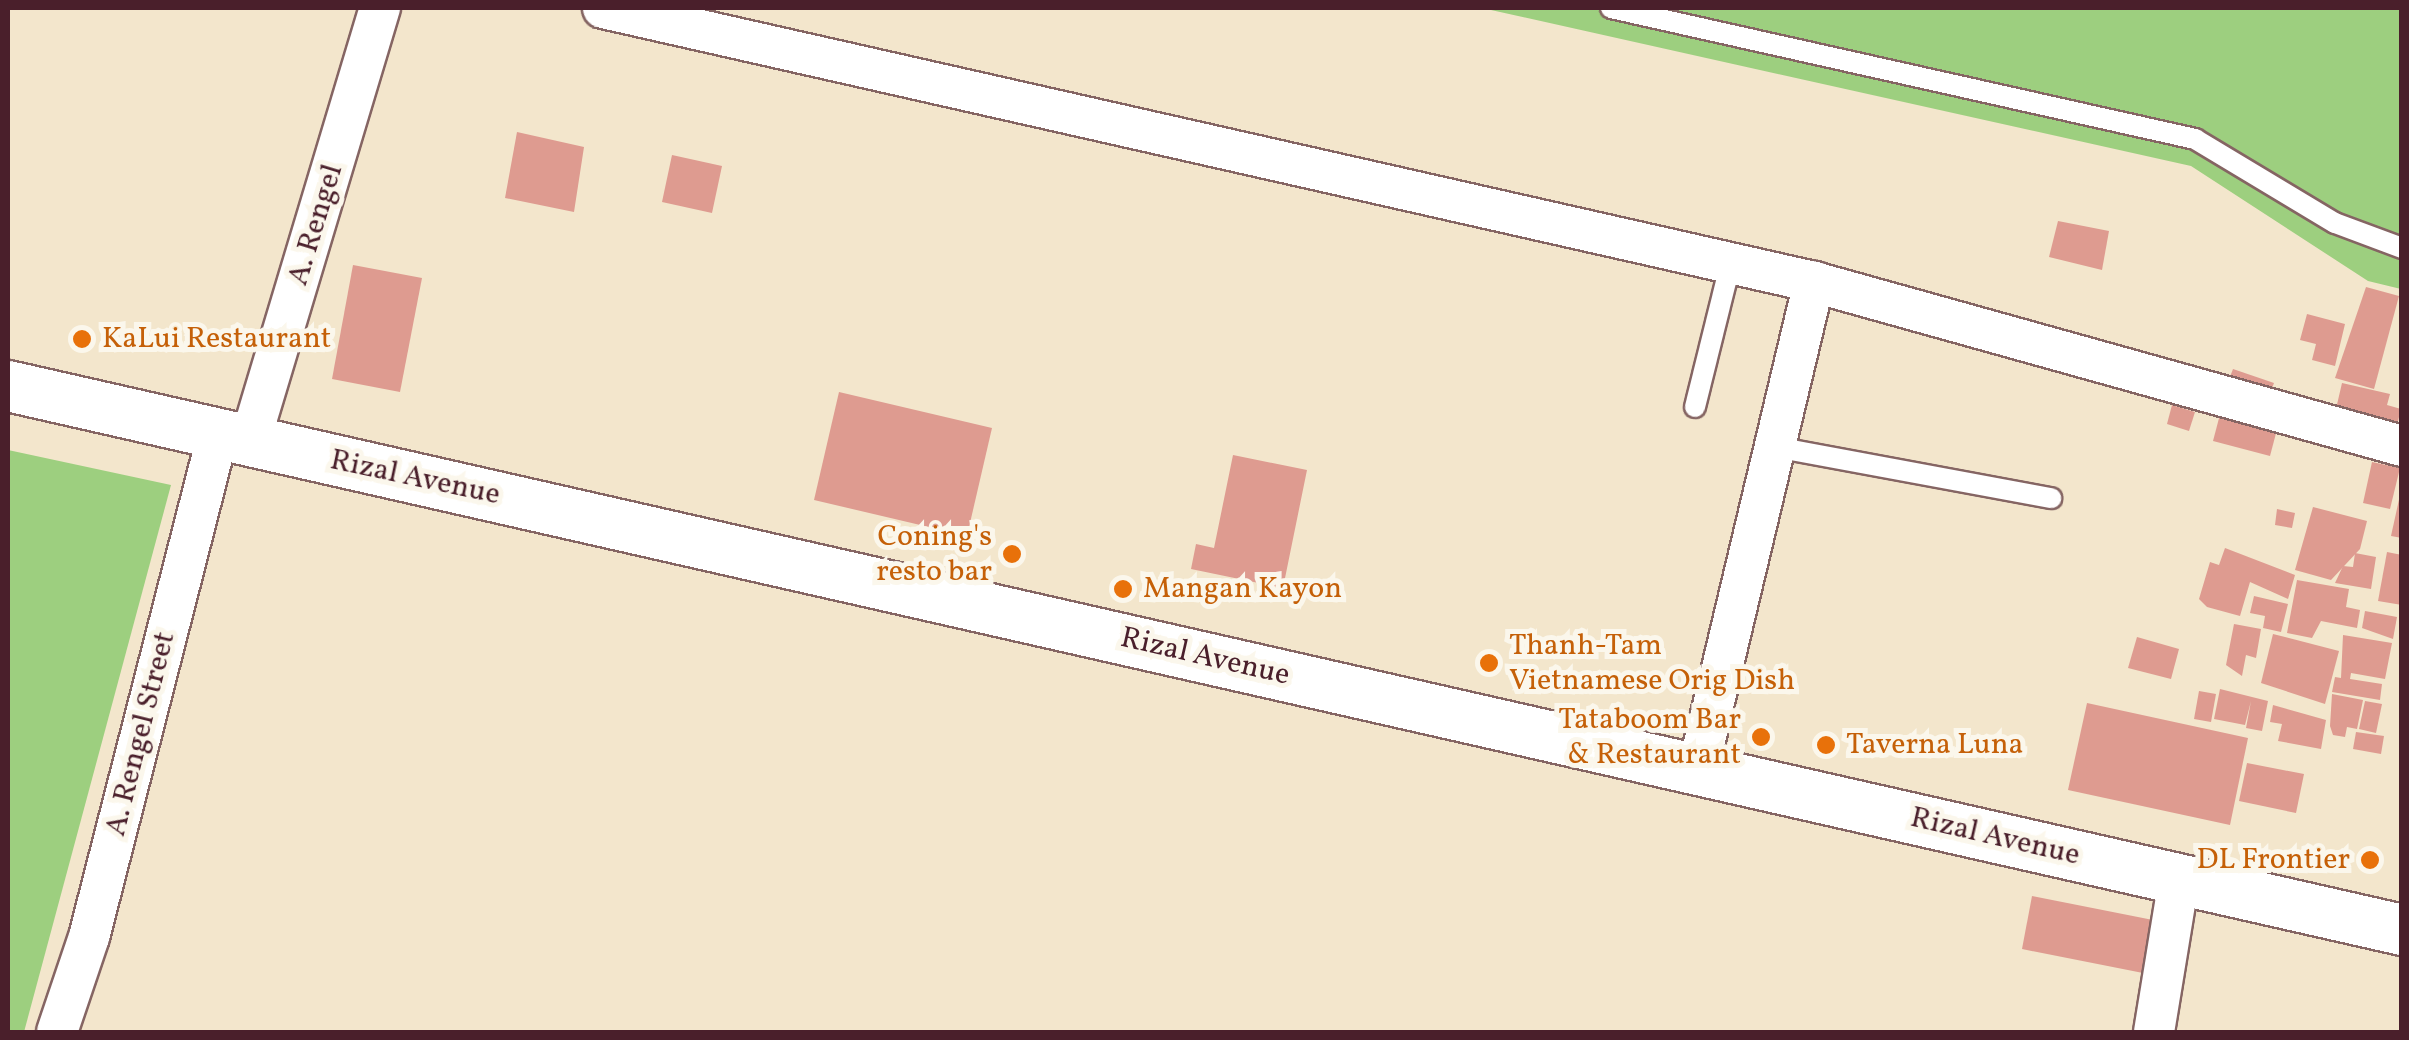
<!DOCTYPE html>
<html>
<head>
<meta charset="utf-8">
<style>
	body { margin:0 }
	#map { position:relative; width:2409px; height:1040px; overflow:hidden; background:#f3e6cc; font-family:Vollkorn,serif }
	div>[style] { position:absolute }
	.green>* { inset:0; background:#9dcf7f }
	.building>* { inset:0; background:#de9b90 }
	.roads { filter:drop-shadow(2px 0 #856563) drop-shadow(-2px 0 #856563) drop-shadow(0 2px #856563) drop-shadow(0 -2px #856563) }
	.service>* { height:20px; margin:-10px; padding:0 10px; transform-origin:10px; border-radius:10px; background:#fff }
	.minor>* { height:40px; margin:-20px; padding:0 20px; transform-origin:20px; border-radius:20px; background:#fff }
	.tertiary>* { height:50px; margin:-25px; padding:0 25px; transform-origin:25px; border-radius:25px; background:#fff }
	.dots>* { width:28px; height:28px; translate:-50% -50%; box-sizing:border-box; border:5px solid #fbf7ec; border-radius:50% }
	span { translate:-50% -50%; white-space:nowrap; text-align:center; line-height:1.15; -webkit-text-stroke:10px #fbf7ec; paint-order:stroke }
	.street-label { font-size:30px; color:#4a1f2b }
	.food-label { font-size:30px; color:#c56008 }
	.left { translate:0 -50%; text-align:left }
	.right { translate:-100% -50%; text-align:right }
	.frame { position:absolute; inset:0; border:10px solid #4a1f2b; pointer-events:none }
</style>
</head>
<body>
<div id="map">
	<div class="green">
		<i style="clip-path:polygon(1482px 8px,2401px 8px,2401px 289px,2368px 281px,2191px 166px)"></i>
		<i style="clip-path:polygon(8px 450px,171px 485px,24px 1032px,8px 1032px)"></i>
	</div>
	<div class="building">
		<i style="clip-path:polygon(517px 132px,584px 147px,574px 212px,505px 198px)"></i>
		<i style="clip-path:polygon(672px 155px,722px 166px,712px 213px,662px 202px)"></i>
		<i style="clip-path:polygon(2058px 221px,2109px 231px,2102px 270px,2049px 257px)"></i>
		<i style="clip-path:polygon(353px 265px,422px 278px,400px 392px,332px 379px)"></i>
		<i style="clip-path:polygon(2366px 287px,2399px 296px,2374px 389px,2335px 378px)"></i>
		<i style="clip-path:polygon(2307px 314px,2345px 324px,2335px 366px,2312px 360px,2316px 344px,2300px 340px)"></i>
		<i style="clip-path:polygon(2233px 369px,2274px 383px,2264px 410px,2223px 395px)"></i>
		<i style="clip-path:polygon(2342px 383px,2390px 394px,2387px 405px,2401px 409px,2396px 429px,2332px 426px)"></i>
		<i style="clip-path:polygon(839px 392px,992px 428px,967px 536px,814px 500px)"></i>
		<i style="clip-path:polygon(2223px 403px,2280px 418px,2270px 456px,2213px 441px)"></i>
		<i style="clip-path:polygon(2172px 405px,2195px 412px,2189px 431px,2167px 424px)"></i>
		<i style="clip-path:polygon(1233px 455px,1307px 470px,1283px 588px,1191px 569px,1196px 544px,1214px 548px)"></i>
		<i style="clip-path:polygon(2372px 462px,2400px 468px,2390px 509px,2363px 503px)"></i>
		<i style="clip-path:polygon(2400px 495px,2402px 496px,2402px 538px,2391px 536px)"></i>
		<i style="clip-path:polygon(2313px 507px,2367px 521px,2360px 549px,2331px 580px,2295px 570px)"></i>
		<i style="clip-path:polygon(2277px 509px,2295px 513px,2292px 528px,2275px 525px)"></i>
		<i style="clip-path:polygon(2225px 548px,2295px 575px,2288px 599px,2250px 582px,2240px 616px,2207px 607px,2199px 599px,2210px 562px,2219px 565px)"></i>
		<i style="clip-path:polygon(2387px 552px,2402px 555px,2402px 605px,2378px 601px)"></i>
		<i style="clip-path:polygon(2355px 553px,2376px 557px,2371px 589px,2335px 583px,2343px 566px,2353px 567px)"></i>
		<i style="clip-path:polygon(2297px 580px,2349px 589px,2346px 607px,2360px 610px,2357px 628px,2321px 621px,2312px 638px,2287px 633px)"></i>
		<i style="clip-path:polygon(2254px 596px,2288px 604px,2281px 632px,2263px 628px,2265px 616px,2250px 613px)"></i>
		<i style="clip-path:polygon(2365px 611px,2397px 617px,2393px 639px,2362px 628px)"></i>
		<i style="clip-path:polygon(2234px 624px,2261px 629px,2256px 658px,2246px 655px,2242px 676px,2226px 665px)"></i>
		<i style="clip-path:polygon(2273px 634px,2339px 651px,2325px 704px,2261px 683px)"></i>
		<i style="clip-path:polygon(2343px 635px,2392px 643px,2385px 679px,2351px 673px,2350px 679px,2382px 684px,2380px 700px,2332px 692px,2335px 677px,2341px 678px)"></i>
		<i style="clip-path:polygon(2137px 637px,2179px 649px,2171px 679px,2128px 668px)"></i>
		<i style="clip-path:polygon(2220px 689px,2268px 701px,2262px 731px,2246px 728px,2251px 701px,2245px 725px,2214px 719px)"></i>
		<i style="clip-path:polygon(2199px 691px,2216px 694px,2211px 722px,2194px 719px)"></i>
		<i style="clip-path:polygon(2332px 694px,2363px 700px,2357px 729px,2347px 727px,2345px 737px,2333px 735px,2330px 726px)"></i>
		<i style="clip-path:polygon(2365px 701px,2382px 704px,2376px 733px,2359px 729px)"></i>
		<i style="clip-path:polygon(2087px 703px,2248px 738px,2230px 825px,2068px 790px)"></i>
		<i style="clip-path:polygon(2273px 705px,2326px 720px,2321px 749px,2278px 741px,2282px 724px,2270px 722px)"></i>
		<i style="clip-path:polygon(2356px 732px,2384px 736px,2381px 754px,2353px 749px)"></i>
		<i style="clip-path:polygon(2247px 763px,2304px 774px,2296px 813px,2239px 801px)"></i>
		<i style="clip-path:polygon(2032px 896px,2153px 920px,2143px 973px,2022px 949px)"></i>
	</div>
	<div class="roads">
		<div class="service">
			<i style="left:1611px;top:8px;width:599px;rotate:12.64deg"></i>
			<i style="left:2195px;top:139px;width:163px;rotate:31deg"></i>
			<i style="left:2335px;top:223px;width:72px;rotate:20.5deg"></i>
			<i style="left:1695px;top:407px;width:149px;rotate:-76.1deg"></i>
			<i style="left:1775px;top:447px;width:281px;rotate:10.5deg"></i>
		</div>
		<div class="minor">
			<i style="left:603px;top:8px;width:1242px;rotate:12.75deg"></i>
			<i style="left:1814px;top:282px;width:610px;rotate:15.58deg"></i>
			<i style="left:250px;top:441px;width:452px;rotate:-73.3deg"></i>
			<i style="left:1698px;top:769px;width:501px;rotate:-76.6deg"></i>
			<i style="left:57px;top:1032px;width:100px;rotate:-71.4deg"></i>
			<i style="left:89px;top:937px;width:519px;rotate:-75.62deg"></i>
			<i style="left:2154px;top:1032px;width:155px;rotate:-80.7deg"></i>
		</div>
		<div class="tertiary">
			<i style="left:8px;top:386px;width:2455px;rotate:12.8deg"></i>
		</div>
	</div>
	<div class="dots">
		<i style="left:82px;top:339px;background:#e8710a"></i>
		<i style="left:1012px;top:554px;background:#e8710a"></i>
		<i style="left:1123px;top:589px;background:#e8710a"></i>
		<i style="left:1489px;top:663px;background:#e8710a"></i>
		<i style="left:1761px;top:737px;background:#e8710a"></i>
		<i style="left:1826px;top:745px;background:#e8710a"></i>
		<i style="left:2370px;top:860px;background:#e8710a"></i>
	</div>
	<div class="street-label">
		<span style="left:316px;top:225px;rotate:-73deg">A. Rengel</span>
		<span style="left:415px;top:478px;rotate:12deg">Rizal Avenue</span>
		<span style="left:1205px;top:657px;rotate:13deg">Rizal Avenue</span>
		<span style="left:141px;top:734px;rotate:-76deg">A. Rengel Street</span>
		<span style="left:1995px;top:837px;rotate:13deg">Rizal Avenue</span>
	</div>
	<div class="food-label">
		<span class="left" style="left:102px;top:339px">KaLui Restaurant</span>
		<span class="right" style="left:992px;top:554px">Coning's<br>resto bar</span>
		<span class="left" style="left:1143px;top:589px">Mangan Kayon</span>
		<span class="left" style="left:1509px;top:663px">Thanh-Tam<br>Vietnamese Orig Dish</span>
		<span class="right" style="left:1741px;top:737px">Tataboom Bar<br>&amp; Restaurant</span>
		<span class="left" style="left:1846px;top:745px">Taverna Luna</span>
		<span class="right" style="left:2350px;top:860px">DL Frontier</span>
	</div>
	<div class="frame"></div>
</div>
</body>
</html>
